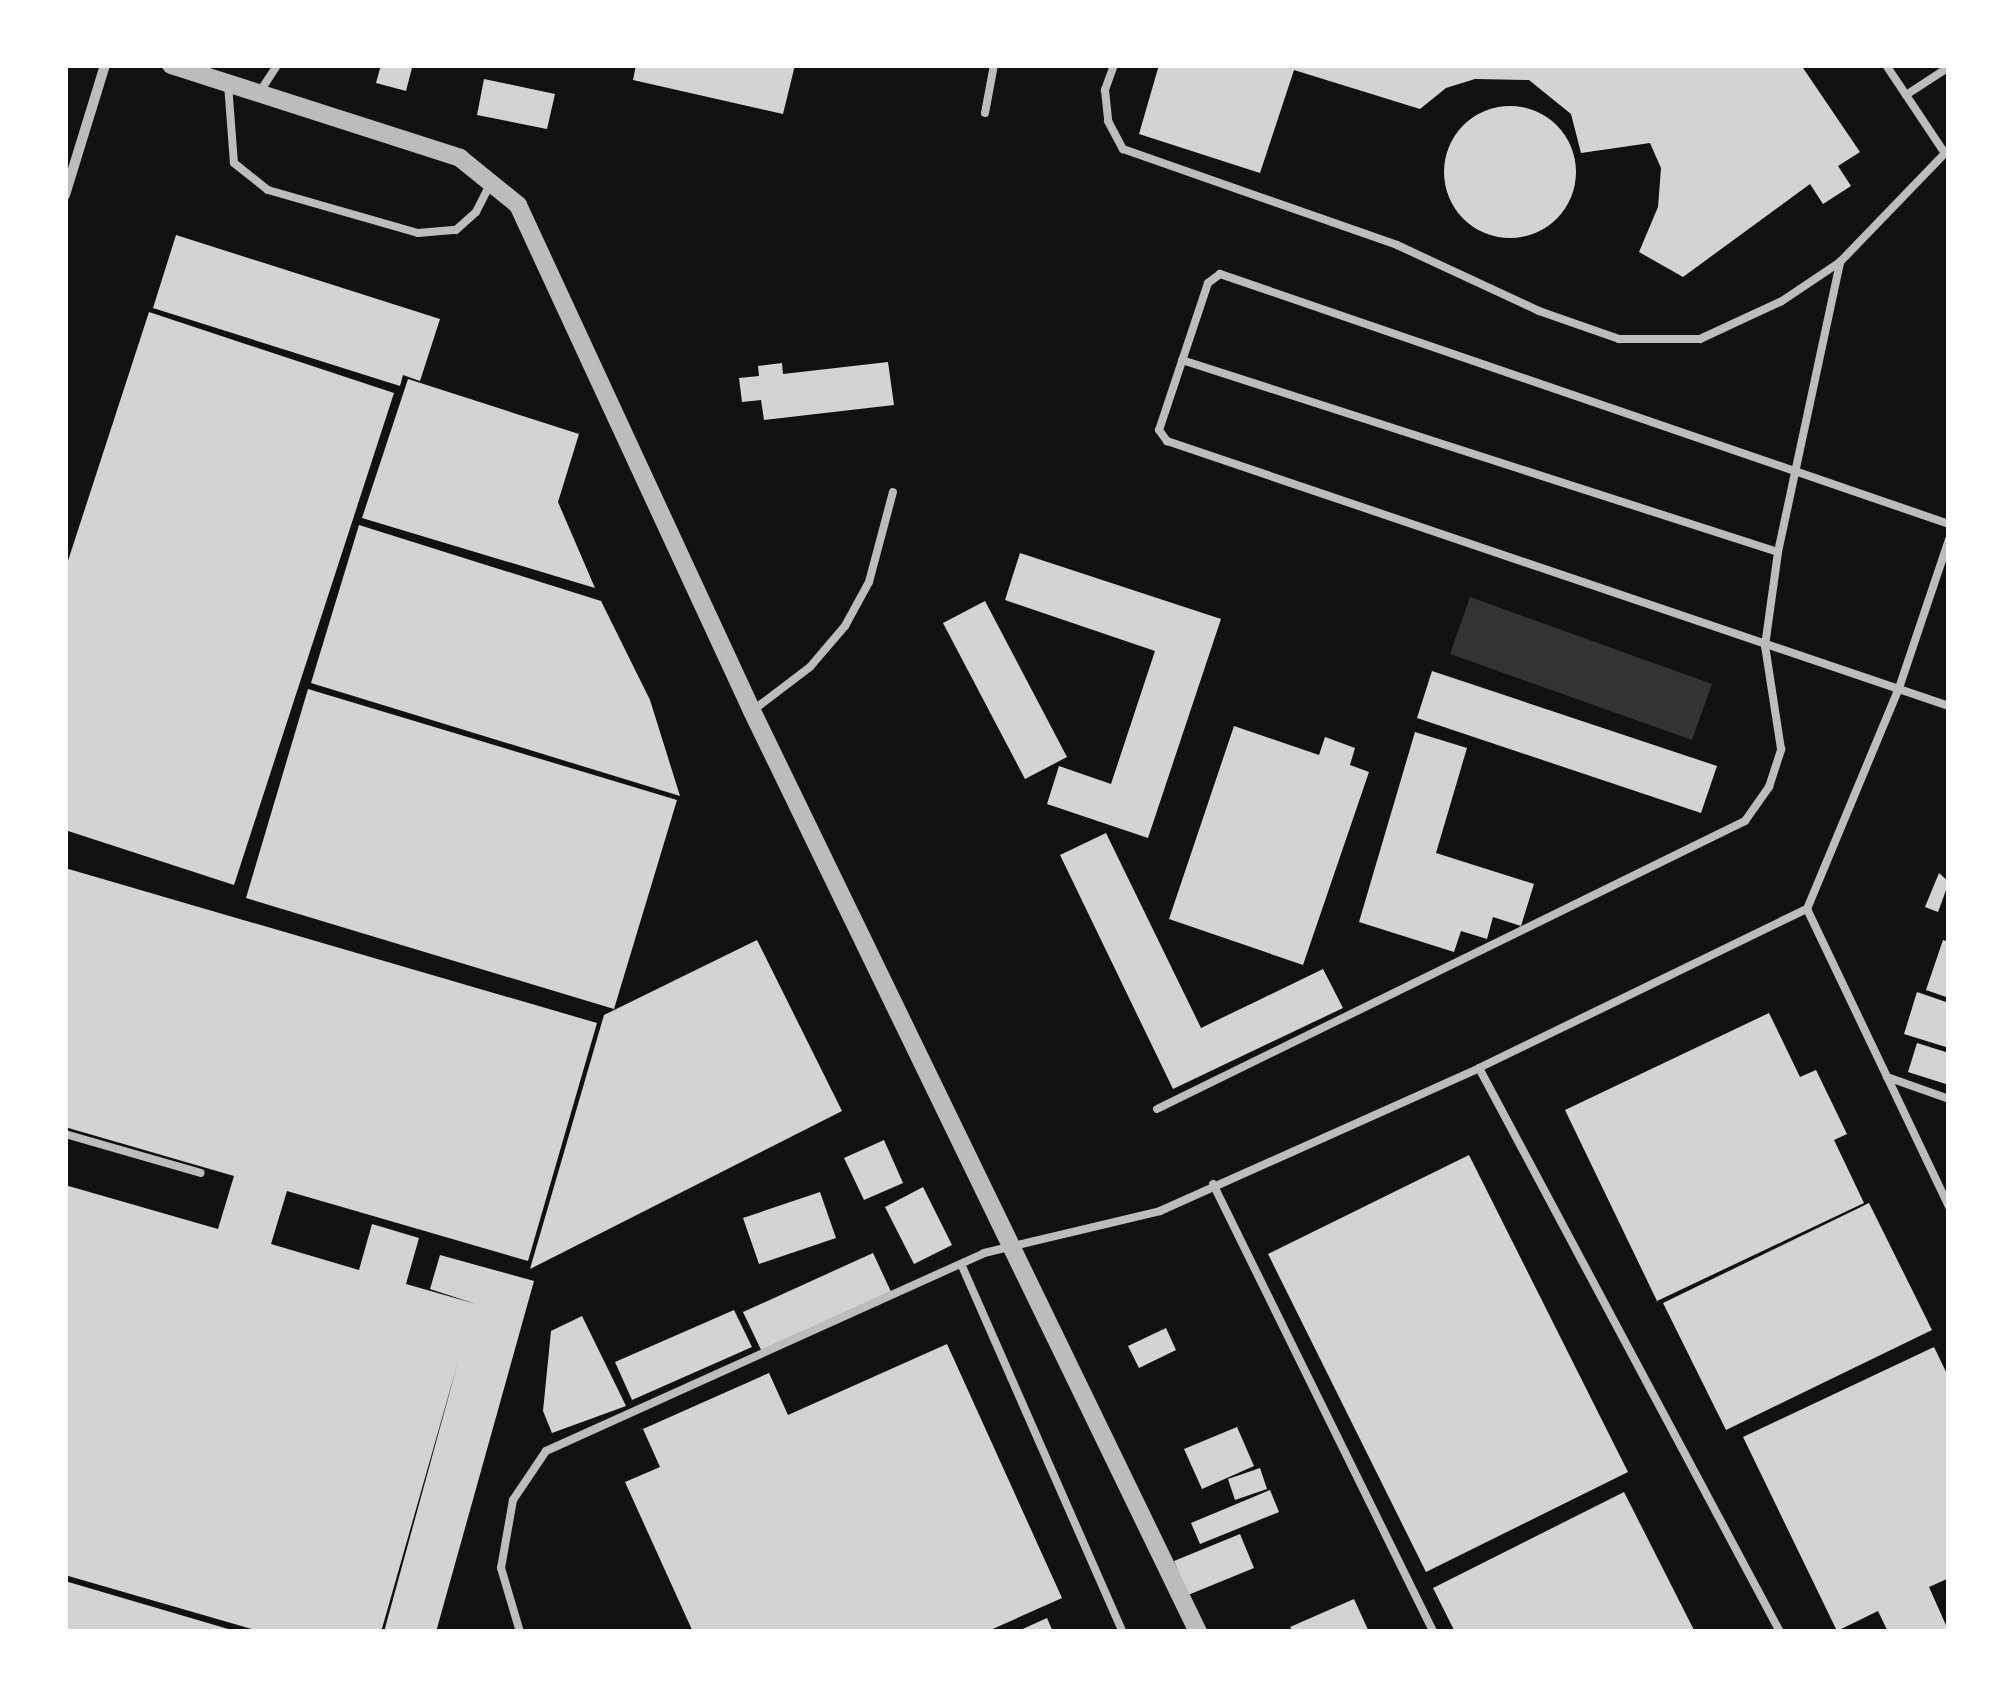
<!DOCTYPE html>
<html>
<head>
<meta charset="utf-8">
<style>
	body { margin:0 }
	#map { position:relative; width:2014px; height:1697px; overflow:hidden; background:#111; font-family:Figtree,sans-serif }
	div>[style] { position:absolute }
	.water>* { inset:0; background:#333 }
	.building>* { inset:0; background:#d3d3d3 }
	.round { border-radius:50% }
	.service>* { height:8px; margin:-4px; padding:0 4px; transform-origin:4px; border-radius:4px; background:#bcbcbc }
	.minor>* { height:10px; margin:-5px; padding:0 5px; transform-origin:5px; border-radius:5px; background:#bcbcbc }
	.tertiary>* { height:18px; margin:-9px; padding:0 9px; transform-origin:9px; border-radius:9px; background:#bcbcbc }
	span { translate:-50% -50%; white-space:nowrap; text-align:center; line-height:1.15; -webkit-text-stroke:8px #fff; paint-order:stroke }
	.frame { position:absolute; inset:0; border:68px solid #fff; pointer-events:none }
</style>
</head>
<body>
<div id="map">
	<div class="water">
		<i style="clip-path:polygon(1470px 597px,1712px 684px,1692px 740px,1450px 654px)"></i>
	</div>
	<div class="building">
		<i style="clip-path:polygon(381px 65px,412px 68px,406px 91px,376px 83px)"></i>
		<i style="clip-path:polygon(636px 65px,795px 65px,783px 114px,633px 80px)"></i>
		<i style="clip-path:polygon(1159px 65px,1801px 65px,1860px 152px,1838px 166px,1851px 186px,1823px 204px,1810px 184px,1683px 277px,1639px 252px,1658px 207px,1661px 168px,1650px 143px,1581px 153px,1571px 114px,1529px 80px,1475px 79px,1446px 88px,1420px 109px,1294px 70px,1260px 173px,1139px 134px)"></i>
		<i style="clip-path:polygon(484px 79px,555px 94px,547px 129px,477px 115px)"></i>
		<i class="round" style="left:1444px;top:106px;width:132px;height:132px"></i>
		<i style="clip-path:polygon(176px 235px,440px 319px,420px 381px,403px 375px,400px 386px,153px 308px)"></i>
		<i style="clip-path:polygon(149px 312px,394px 393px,234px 885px,65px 830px,65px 570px)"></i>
		<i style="clip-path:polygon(888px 362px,894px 405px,764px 420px,761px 400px,742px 402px,739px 378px,759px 376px,758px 366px,782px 363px,783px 374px)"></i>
		<i style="clip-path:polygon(408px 379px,579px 434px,558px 502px,595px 588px,362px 518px)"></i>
		<i style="clip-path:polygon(359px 525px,601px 601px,650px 700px,680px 796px,311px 683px)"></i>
		<i style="clip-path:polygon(1020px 553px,1221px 619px,1148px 838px,1047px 804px,1059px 766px,1111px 784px,1155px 651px,1005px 600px)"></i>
		<i style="clip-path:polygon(985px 601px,1067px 757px,1025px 779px,943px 623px)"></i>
		<i style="clip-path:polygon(1432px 671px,1717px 766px,1701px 813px,1417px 718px)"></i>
		<i style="clip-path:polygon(308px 689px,677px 800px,614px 1009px,246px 898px)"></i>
		<i style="clip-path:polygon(1234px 726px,1319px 755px,1325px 737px,1355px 748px,1350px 765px,1369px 772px,1303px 965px,1169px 919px)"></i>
		<i style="clip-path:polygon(1415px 732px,1467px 748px,1436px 853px,1534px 884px,1521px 926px,1493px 917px,1487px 939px,1461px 931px,1454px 952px,1359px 922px)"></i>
		<i style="clip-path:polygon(1106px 833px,1201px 1028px,1323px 969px,1343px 1008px,1173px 1089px,1060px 855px)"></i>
		<i style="clip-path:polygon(65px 868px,597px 1023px,528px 1261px,287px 1191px,271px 1244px,359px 1270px,372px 1224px,419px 1238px,406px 1284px,476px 1304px,430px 1289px,440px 1255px,534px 1281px,436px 1632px,384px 1632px,458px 1362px,381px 1632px,262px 1632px,65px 1575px,65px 1185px,218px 1229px,234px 1176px,65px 1127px)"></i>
		<i style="clip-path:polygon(1939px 873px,1949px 882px,1938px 912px,1925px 907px)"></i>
		<i style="clip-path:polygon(757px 940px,842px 1111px,530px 1269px,604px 1015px)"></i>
		<i style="clip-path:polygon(1943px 940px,1949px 942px,1949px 998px,1926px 990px)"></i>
		<i style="clip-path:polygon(1917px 992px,1949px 1003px,1949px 1048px,1904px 1034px)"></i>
		<i style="clip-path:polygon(1769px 1013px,1800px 1077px,1816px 1070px,1847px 1134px,1834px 1140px,1864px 1203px,1657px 1301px,1565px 1110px)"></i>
		<i style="clip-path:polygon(1917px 1043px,1949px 1053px,1949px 1085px,1908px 1072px)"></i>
		<i style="clip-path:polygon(884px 1140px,903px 1183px,864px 1200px,844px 1158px)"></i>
		<i style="clip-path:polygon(1469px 1155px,1628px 1472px,1426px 1572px,1268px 1254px)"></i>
		<i style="clip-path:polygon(923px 1187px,952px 1245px,914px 1264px,885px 1207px)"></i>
		<i style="clip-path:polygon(820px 1192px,836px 1238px,759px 1264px,743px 1218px)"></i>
		<i style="clip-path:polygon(1869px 1203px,1932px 1330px,1726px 1430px,1663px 1303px)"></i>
		<i style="clip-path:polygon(873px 1253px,893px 1296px,763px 1354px,743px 1312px)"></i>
		<i style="clip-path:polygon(734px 1310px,752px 1347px,632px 1400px,615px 1362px)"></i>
		<i style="clip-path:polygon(582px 1316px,626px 1406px,552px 1433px,543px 1411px,551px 1331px)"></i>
		<i style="clip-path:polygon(1166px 1328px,1176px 1350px,1139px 1368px,1128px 1346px)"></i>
		<i style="clip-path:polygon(947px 1344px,1062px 1598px,986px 1632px,693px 1632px,625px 1482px,660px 1467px,643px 1429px,769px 1373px,788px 1415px)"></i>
		<i style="clip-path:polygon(1934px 1347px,1949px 1378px,1949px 1578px,1929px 1587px,1949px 1632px,1888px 1632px,1878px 1611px,1837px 1631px,1743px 1437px)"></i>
		<i style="clip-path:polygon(1237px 1427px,1254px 1466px,1202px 1489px,1184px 1449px)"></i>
		<i style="clip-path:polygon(1260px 1468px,1267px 1489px,1235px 1500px,1228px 1479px)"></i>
		<i style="clip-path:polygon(1270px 1490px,1279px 1512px,1200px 1544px,1191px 1523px)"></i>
		<i style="clip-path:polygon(1624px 1492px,1695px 1632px,1455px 1632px,1433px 1588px)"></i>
		<i style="clip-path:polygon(1240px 1534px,1254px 1568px,1188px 1595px,1174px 1561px)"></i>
		<i style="clip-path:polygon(65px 1581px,235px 1631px,235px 1632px,65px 1630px)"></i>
		<i style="clip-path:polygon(1354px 1599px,1369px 1632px,1293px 1632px,1290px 1627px)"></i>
		<i style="clip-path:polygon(1047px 1618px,1053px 1632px,1016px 1632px)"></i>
	</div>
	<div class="service">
		<i style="left:1114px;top:65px;width:27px;rotate:110deg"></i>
		<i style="left:1105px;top:90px;width:31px;rotate:84deg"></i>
		<i style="left:1108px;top:121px;width:32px;rotate:62deg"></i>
		<i style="left:1123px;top:149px;width:290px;rotate:19.3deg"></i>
		<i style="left:1397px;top:245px;width:157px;rotate:24.9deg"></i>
		<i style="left:1539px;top:311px;width:85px;rotate:19.3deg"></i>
		<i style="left:1619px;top:339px;width:81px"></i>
		<i style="left:1700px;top:339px;width:90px;rotate:-24.9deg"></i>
		<i style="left:1782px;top:301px;width:70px;rotate:-33.9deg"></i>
		<i style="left:1840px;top:262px;width:157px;rotate:-46deg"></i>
		<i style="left:1886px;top:65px;width:105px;rotate:56.3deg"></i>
		<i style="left:228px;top:84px;width:79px;rotate:85.7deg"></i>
		<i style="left:234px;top:163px;width:43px;rotate:38.5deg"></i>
		<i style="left:268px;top:190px;width:156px;rotate:16deg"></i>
		<i style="left:418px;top:233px;width:38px;rotate:-5deg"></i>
		<i style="left:456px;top:230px;width:27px;rotate:-42deg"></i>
		<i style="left:476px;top:212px;width:31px;rotate:-63deg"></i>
		<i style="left:261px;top:90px;width:30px;rotate:-57deg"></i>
		<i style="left:1906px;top:95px;width:51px;rotate:-33.1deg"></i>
		<i style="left:985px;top:113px;width:49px;rotate:-79.4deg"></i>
		<i style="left:1182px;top:360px;width:626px;rotate:17.86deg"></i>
		<i style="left:1949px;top:524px;width:771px;rotate:-161.07deg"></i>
		<i style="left:1220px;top:274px;width:15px;rotate:143deg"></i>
		<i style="left:1208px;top:283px;width:155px;rotate:108.4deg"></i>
		<i style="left:1159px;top:430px;width:14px;rotate:54deg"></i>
		<i style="left:1167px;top:441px;width:826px;rotate:18.72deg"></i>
		<i style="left:752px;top:711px;width:73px;rotate:-37.2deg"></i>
		<i style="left:810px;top:667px;width:54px;rotate:-49.5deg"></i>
		<i style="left:845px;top:626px;width:50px;rotate:-61.4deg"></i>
		<i style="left:869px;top:582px;width:93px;rotate:-75.1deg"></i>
		<i style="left:1807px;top:909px;width:330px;rotate:64.5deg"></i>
		<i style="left:1479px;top:1068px;width:639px;rotate:61.91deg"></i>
		<i style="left:1887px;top:1077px;width:66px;rotate:19.5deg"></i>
		<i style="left:1157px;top:1109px;width:655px;rotate:-26.1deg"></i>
		<i style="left:1745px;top:821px;width:42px;rotate:-54.8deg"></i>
		<i style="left:1769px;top:787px;width:40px;rotate:-72deg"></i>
		<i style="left:1781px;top:749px;width:104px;rotate:-98.8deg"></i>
		<i style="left:1765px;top:646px;width:95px;rotate:-82.1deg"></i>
		<i style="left:1778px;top:552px;width:297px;rotate:-77.9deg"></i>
		<i style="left:65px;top:1134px;width:141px;rotate:16deg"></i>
		<i style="left:1213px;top:1184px;width:499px;rotate:63.8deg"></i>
		<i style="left:962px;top:1266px;width:400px;rotate:66.3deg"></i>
		<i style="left:520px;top:1632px;width:67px;rotate:-106.5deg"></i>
		<i style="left:501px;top:1568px;width:69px;rotate:-80deg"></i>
		<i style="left:513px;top:1500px;width:59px;rotate:-56deg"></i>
		<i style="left:546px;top:1451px;width:481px;rotate:-24.3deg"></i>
		<i style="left:984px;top:1253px;width:181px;rotate:-13.4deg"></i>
		<i style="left:1160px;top:1211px;width:350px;rotate:-24.1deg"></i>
		<i style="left:1479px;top:1068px;width:365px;rotate:-25.9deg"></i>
		<i style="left:1807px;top:909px;width:239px;rotate:-67.4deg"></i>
		<i style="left:1899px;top:688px;width:157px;rotate:-71.4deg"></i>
	</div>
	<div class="minor">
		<i style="left:65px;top:195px;width:136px;rotate:-72.9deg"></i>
	</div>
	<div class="tertiary">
		<i style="left:171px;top:65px;width:304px;rotate:17.8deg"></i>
		<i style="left:460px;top:158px;width:75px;rotate:39deg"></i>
		<i style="left:518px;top:205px;width:557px;rotate:65.18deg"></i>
		<i style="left:752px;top:711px;width:1023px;rotate:64.16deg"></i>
	</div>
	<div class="frame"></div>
</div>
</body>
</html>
